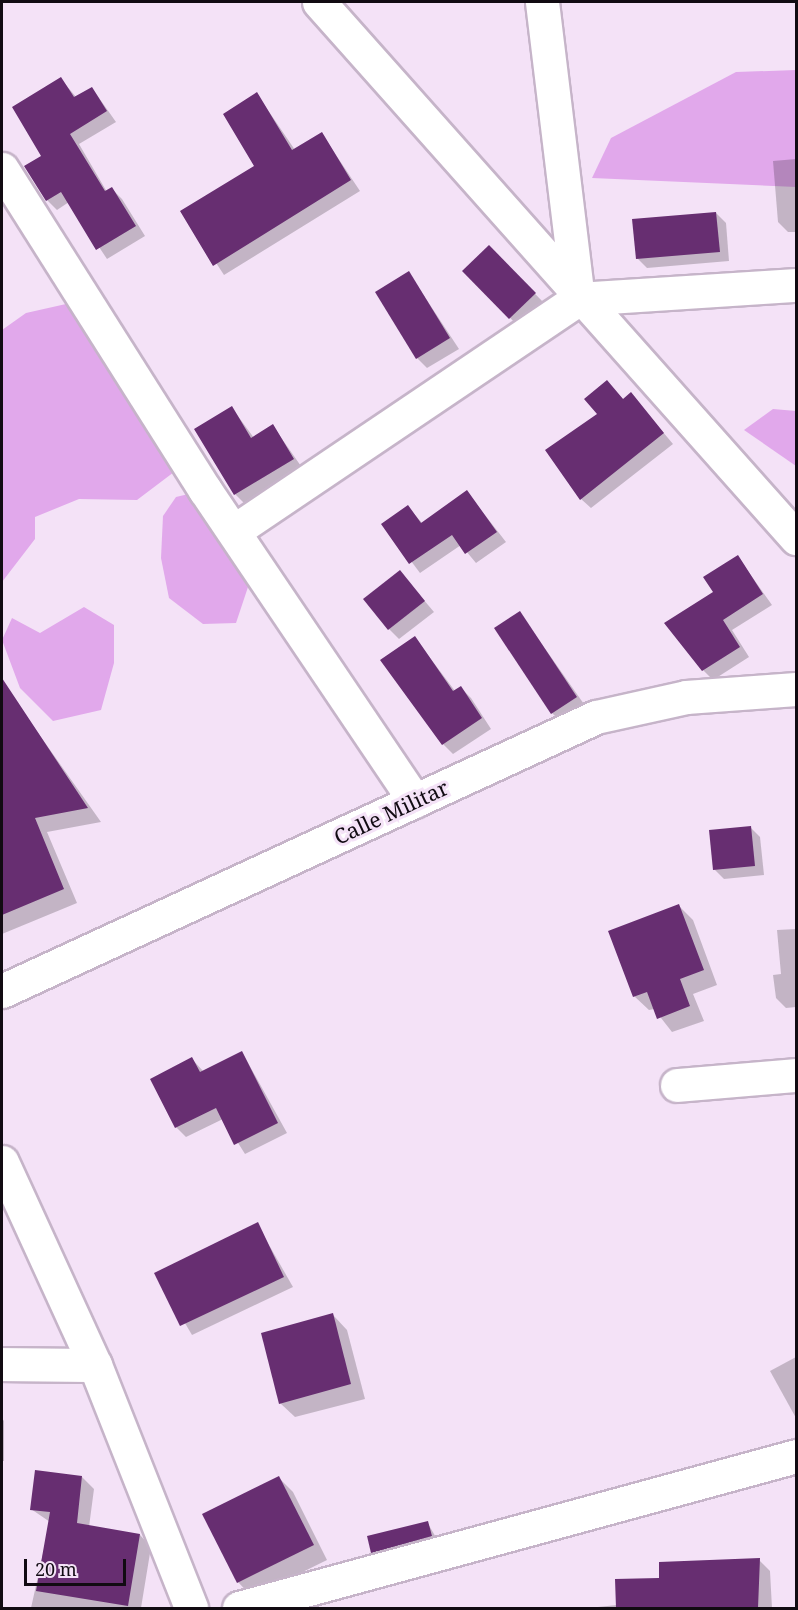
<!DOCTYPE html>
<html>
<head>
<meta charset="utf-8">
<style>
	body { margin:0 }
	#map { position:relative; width:798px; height:1610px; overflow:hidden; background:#f4e2f7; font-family:"Noto Serif",serif }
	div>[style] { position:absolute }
	.green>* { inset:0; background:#e1a8eb }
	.shadow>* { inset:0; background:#0003 }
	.building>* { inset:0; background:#672e71 }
	.roads { filter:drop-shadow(2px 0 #c6b4c9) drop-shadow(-2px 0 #c6b4c9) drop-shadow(0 2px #c6b4c9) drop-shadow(0 -2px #c6b4c9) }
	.minor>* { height:33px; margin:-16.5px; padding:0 16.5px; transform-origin:16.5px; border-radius:16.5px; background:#fff }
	span { translate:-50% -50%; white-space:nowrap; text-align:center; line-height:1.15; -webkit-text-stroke:6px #f4e2f7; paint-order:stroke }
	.street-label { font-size:21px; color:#110b12 }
	.frame { position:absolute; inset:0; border:3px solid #110b12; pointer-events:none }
	.scale { position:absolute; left:24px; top:1559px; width:102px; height:27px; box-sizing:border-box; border:3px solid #110b12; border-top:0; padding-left:8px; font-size:18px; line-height:21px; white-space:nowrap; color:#110b12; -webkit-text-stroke:4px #f4e2f7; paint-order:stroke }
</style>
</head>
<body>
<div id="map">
	<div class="green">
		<i style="clip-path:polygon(796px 70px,796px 187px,592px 178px,611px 138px,736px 72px)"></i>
		<i style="clip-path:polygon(66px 304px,128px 388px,178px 469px,137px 500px,79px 499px,35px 517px,35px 539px,2px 582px,2px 330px,26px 313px)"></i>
		<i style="clip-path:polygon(773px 409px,796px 411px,796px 466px,744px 430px)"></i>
		<i style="clip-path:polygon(205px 490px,255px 566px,236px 623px,203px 624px,169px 598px,161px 558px,163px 516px,176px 497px)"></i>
		<i style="clip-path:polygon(84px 607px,114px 625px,114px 663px,101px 710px,53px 721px,20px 688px,2px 640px,12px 618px,40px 633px)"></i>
	</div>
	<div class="shadow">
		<i style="clip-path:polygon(61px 79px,76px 97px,92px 88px,116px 122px,79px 144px,107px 192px,112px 189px,122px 199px,145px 236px,107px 259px,69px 202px,57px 210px,47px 200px,43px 156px)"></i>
		<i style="clip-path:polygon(257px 94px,295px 150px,322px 134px,360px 191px,224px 275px,182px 211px,256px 167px)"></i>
		<i style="clip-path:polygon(796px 159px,796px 232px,788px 232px,778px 222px,773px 161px)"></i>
		<i style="clip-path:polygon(716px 213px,726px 223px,729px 261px,647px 268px,637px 258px)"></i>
		<i style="clip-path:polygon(489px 247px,545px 304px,520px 328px,464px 271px)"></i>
		<i style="clip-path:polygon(409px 273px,459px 349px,427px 368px,417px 358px)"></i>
		<i style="clip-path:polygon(607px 382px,624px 400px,631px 394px,673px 444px,591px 508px,581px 499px)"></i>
		<i style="clip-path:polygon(232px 408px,254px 438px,273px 426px,303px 469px,245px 504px,235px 494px)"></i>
		<i style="clip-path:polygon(467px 492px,506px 542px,476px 563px,461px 545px,420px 573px,384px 525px,408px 507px,423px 524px)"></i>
		<i style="clip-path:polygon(738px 557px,772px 605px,732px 630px,749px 657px,713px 680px,703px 670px,715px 592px)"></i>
		<i style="clip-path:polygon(400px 572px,434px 612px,399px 639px,389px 629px)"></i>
		<i style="clip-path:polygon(520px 613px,586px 707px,562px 723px,552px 713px)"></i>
		<i style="clip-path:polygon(415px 638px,455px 691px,461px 688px,471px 698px,491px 729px,453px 754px,443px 744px)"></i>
		<i style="clip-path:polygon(2px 682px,101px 822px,47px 832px,77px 903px,2px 934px)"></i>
		<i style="clip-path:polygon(750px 827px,760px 837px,764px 875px,724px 879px,714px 869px)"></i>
		<i style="clip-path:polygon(679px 906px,693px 920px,717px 985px,693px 994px,704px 1021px,672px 1032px,654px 1009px,649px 1010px,634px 996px)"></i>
		<i style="clip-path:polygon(796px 929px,796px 1007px,786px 1008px,776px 998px,773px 975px,781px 974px,777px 930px)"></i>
		<i style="clip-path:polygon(242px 1052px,287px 1133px,245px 1154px,223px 1119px,186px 1137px,176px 1127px,192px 1059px,203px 1071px)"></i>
		<i style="clip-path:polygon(257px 1224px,293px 1287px,192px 1335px,156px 1274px)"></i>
		<i style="clip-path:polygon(333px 1315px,347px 1330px,365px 1399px,295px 1417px,280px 1403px)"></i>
		<i style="clip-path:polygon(796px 1357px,796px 1418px,770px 1371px)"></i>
		<i style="clip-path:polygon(2px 1418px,4px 1421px,4px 1461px,2px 1461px)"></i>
		<i style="clip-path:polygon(82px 1477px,94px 1489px,89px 1527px,140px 1535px,151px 1547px,141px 1608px,31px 1608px,50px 1522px,31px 1509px)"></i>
		<i style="clip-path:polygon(279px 1478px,293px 1492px,327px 1560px,252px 1597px,238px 1582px)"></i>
		<i style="clip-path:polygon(427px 1522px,441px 1546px,382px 1562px,372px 1552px)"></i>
		<i style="clip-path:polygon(759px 1560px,770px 1571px,772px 1608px,588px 1608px,617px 1605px,661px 1579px)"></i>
	</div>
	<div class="building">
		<i style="clip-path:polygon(61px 77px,74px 97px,92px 87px,107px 111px,70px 134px,105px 191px,112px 187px,136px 226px,96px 250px,61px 192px,46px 201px,24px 166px,41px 156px,12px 107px)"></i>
		<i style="clip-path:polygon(257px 92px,292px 150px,322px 132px,351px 180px,213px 266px,180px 211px,254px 166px,223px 114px)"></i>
		<i style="clip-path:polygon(716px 212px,720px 252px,636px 259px,632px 219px)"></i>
		<i style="clip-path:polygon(489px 245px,536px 293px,509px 319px,462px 271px)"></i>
		<i style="clip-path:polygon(409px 271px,450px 338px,416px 359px,375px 292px)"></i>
		<i style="clip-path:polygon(607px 380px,623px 399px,631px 392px,664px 433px,580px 500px,545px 450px,597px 414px,584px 399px)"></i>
		<i style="clip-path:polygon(232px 406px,251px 438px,273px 424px,294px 459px,234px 495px,194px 429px)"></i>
		<i style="clip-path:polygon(467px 490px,497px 532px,465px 554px,452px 535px,409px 564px,381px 524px,408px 505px,421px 523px)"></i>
		<i style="clip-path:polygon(738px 555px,763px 594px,723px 620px,740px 647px,702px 671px,664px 623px,713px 592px,703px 577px)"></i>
		<i style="clip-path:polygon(400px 570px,425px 601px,388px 630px,363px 599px)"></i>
		<i style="clip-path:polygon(520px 611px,577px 697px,551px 714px,494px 628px)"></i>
		<i style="clip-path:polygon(415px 636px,453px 691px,461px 686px,482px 718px,442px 745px,380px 660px)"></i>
		<i style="clip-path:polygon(2px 678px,88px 808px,35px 818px,64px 889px,2px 915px)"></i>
		<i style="clip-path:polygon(751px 826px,755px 866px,713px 870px,709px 830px)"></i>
		<i style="clip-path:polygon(679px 904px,704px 970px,680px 979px,690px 1006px,657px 1019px,647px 992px,633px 997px,608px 931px)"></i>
		<i style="clip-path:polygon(242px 1051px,278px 1123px,234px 1145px,216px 1108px,175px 1128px,150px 1079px,192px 1057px,200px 1072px)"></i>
		<i style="clip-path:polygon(258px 1222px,284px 1277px,180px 1326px,154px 1273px)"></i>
		<i style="clip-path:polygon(333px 1313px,351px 1384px,279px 1404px,261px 1333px)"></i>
		<i style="clip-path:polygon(35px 1470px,82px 1476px,77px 1523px,140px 1534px,128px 1606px,36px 1591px,50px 1512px,30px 1510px)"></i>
		<i style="clip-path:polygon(279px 1476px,314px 1545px,237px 1583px,202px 1514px)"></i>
		<i style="clip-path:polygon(428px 1521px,432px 1536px,371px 1553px,367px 1536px)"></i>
		<i style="clip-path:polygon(760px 1558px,758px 1608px,616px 1608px,615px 1579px,659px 1578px,659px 1562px)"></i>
	</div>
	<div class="roads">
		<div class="minor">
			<i style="left:319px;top:2px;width:718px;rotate:48.33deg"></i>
			<i style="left:542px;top:2px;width:299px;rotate:83.1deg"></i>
			<i style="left:2px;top:169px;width:380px;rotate:57.7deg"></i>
			<i style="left:205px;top:490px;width:375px;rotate:56deg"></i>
			<i style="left:234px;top:531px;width:415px;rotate:-34deg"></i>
			<i style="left:578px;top:299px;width:218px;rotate:-3.7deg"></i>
			<i style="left:2px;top:991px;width:654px;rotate:-24.76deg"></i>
			<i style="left:596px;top:717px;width:92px;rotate:-12.5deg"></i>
			<i style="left:686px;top:697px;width:110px;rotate:-4.2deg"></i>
			<i style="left:677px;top:1085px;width:119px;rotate:-4.8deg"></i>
			<i style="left:2px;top:1162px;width:223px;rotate:65.4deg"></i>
			<i style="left:95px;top:1365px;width:261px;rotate:68.4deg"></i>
			<i style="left:2px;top:1364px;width:93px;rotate:0.6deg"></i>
			<i style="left:239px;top:1608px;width:577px;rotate:-15.26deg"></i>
		</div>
	</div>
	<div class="street-label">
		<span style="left:391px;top:812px;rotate:-25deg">Calle Militar</span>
	</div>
	<div class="frame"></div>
	<div class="scale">20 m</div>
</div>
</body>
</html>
